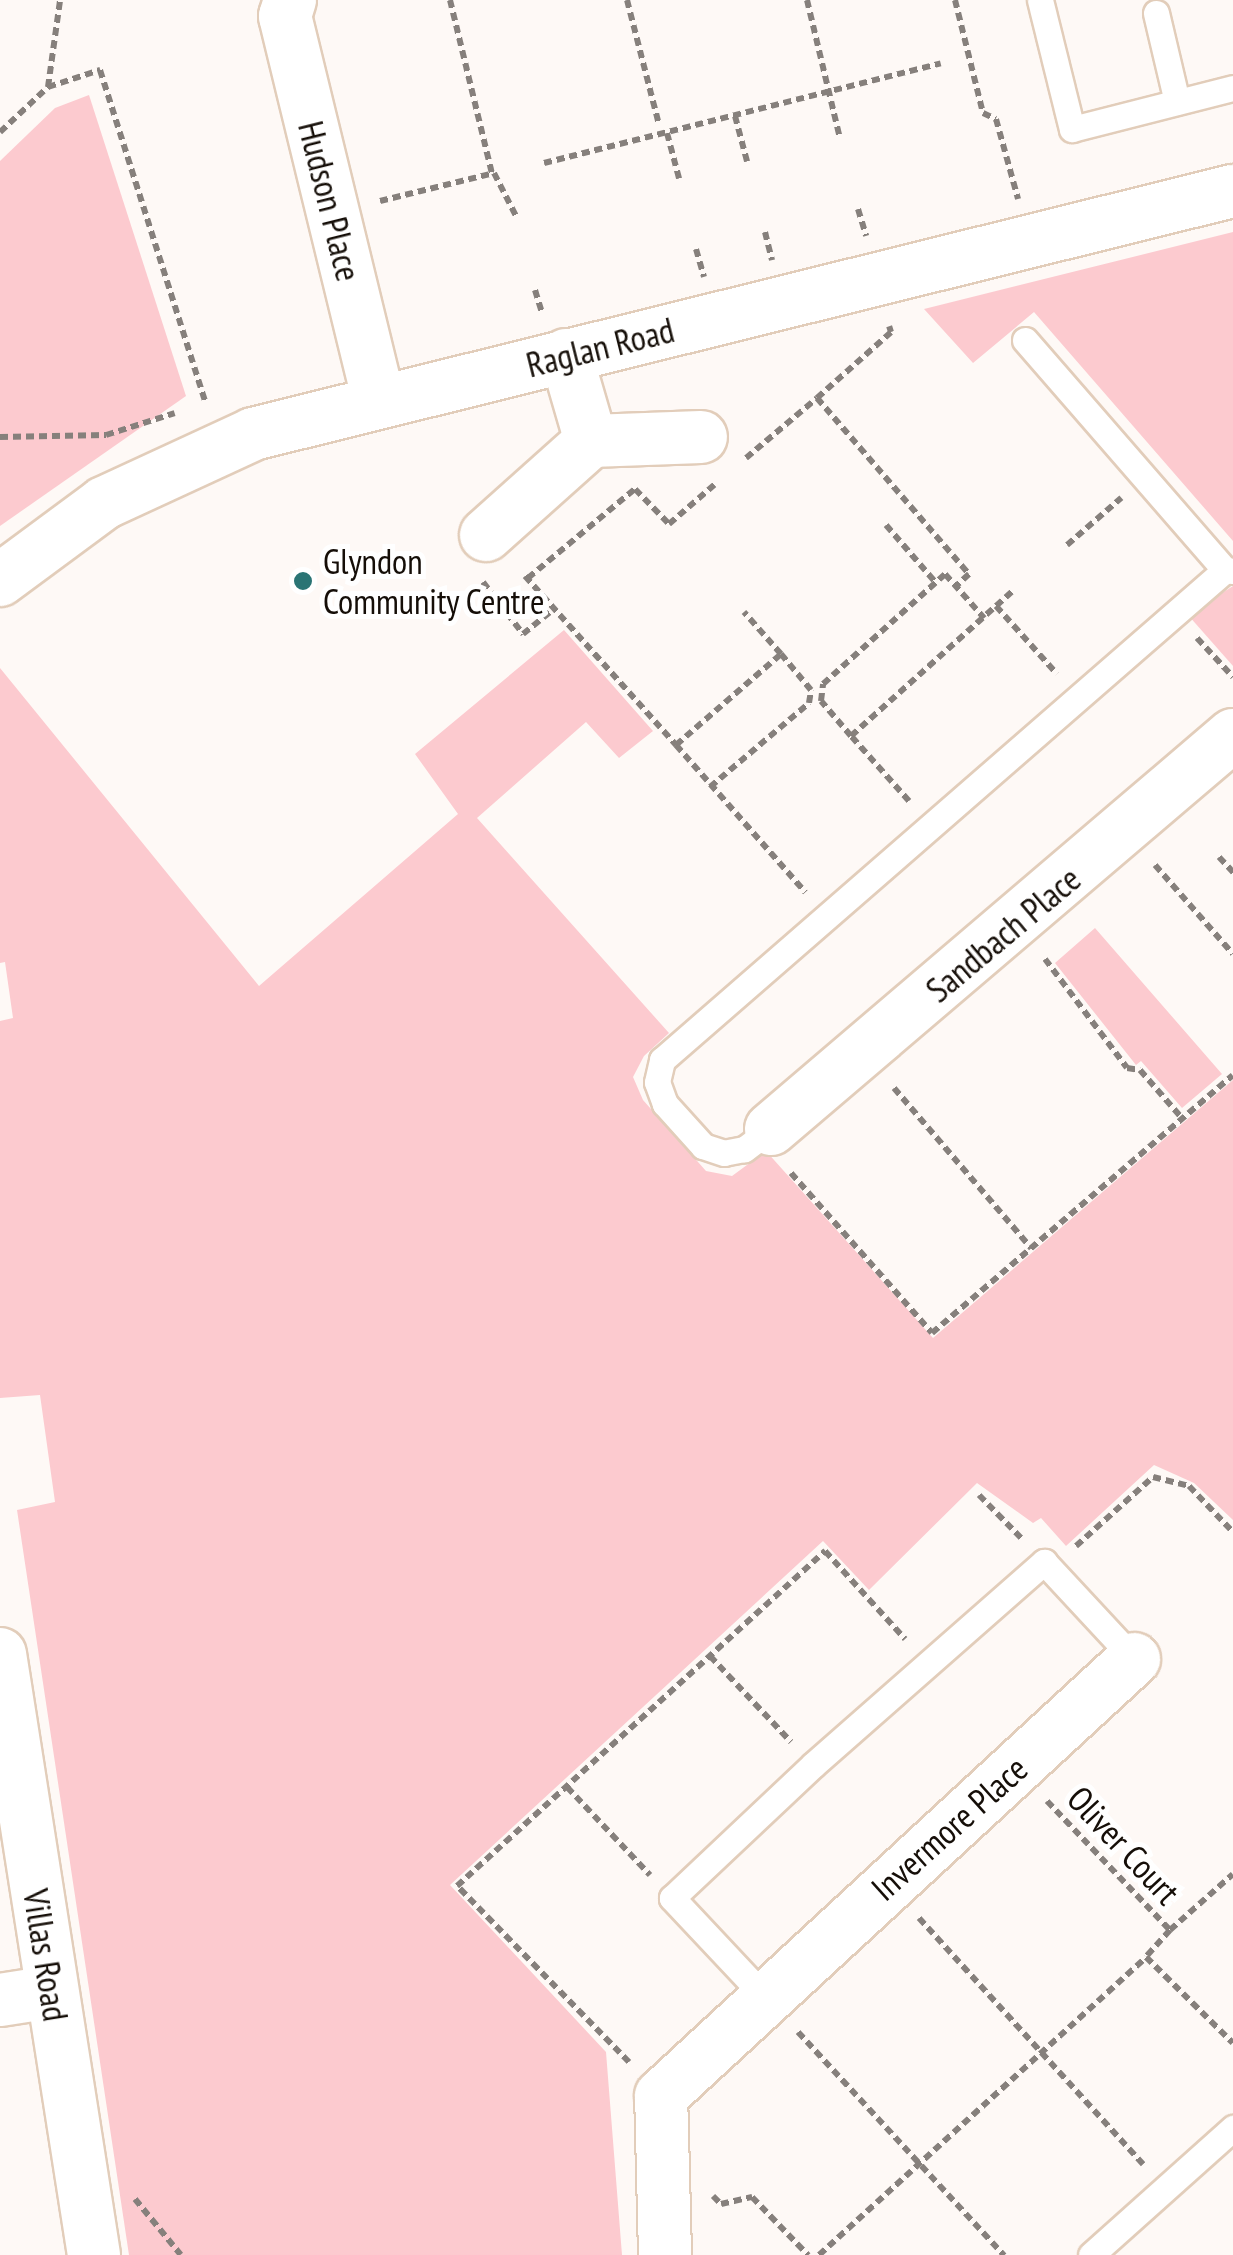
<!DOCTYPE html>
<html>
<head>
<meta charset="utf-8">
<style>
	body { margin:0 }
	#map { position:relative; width:1233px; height:2255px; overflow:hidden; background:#fef9f6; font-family:"PT Sans Narrow",sans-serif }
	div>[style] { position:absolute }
	.green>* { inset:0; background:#fccacf }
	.path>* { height:6px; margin-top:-3px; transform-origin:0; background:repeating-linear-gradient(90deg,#86807c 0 8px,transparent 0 13px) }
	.roads { filter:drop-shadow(2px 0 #e2cdba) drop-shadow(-2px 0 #e2cdba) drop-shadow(0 2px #e2cdba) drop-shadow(0 -2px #e2cdba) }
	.service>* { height:25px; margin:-12.5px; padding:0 12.5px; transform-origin:12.5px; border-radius:12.5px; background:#fff }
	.minor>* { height:52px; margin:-26px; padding:0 26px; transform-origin:26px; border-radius:26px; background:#fff }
	.dots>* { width:28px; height:28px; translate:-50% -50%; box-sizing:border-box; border:5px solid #fff; border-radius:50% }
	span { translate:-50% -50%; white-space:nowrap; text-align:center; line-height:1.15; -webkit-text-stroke:10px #fff; paint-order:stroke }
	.street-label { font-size:35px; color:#150e08 }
	.poi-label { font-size:35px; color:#150e08 }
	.left { translate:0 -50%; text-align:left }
</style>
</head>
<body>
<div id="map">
	<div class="green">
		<i style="clip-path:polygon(89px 95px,186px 396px,0 526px,0 161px,55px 108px)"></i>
		<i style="clip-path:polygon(1233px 232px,1233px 541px,1034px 312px,973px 363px,924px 309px)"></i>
		<i style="clip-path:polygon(1233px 586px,1233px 666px,1188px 615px)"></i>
		<i style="clip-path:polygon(564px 630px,653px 731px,619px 758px,586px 722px,477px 818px,669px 1033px,644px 1056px,633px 1077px,643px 1100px,706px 1171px,732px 1176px,766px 1151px,933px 1338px,1233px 1080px,1233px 1520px,1194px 1483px,1154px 1465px,1066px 1546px,1041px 1518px,1033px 1523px,977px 1483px,869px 1590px,823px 1541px,450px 1885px,606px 2052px,622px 2255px,129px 2255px,17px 1510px,55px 1502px,40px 1395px,0 1398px,0 1021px,13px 1018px,5px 962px,0 963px,0 668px,259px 986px,458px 814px,415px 754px)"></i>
		<i style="clip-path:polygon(1095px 928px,1222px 1074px,1182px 1108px,1141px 1061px,1136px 1065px,1055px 963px)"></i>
	</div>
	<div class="path">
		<i style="left:450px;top:0;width:179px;rotate:76.4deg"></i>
		<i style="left:627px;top:0;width:129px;rotate:75.6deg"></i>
		<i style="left:807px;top:0;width:142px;rotate:76.6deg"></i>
		<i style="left:955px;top:0;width:116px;rotate:76.1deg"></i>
		<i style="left:983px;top:113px;width:14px;rotate:25deg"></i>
		<i style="left:996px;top:119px;width:83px;rotate:74.6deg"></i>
		<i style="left:48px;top:87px;width:55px;rotate:-18.1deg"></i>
		<i style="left:100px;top:70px;width:350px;rotate:72.4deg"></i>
		<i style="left:735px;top:116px;width:47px;rotate:75.1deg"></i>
		<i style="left:0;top:132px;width:66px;rotate:-43.2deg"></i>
		<i style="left:48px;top:87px;width:88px;rotate:-82.1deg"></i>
		<i style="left:667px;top:133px;width:47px;rotate:75.1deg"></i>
		<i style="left:544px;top:163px;width:409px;rotate:-14.1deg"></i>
		<i style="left:380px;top:201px;width:117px;rotate:-13.8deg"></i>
		<i style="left:494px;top:173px;width:51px;rotate:62.9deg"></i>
		<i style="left:858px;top:209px;width:28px;rotate:73deg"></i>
		<i style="left:765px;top:232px;width:29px;rotate:76deg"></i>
		<i style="left:696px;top:249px;width:29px;rotate:74deg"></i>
		<i style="left:535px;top:290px;width:24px;rotate:73deg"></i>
		<i style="left:817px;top:398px;width:99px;rotate:-41.7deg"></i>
		<i style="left:891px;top:332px;width:6px;rotate:-108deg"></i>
		<i style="left:0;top:437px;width:106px;rotate:-1.1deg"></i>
		<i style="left:106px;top:435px;width:72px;rotate:-17.7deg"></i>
		<i style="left:746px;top:458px;width:93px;rotate:-40.2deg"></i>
		<i style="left:817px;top:398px;width:233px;rotate:49.2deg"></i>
		<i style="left:969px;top:574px;width:18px;rotate:137deg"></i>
		<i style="left:886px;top:525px;width:77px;rotate:49.2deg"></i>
		<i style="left:1067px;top:545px;width:72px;rotate:-41deg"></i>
		<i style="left:525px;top:576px;width:227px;rotate:48.2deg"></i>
		<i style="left:676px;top:745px;width:139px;rotate:-40.9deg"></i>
		<i style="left:781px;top:654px;width:56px;rotate:-131.4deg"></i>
		<i style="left:528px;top:578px;width:139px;rotate:-39.8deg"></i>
		<i style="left:635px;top:489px;width:49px;rotate:45.8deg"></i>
		<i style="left:669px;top:524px;width:60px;rotate:-40.9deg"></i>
		<i style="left:483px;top:582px;width:66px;rotate:52.4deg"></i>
		<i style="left:523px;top:634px;width:41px;rotate:-39.1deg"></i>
		<i style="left:996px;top:606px;width:25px;rotate:-42deg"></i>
		<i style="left:1197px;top:638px;width:53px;rotate:47.3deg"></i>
		<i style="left:851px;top:736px;width:46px;rotate:-130.6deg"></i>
		<i style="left:821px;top:701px;width:17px;rotate:-83deg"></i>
		<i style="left:823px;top:684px;width:164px;rotate:-42deg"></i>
		<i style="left:945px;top:574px;width:59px;rotate:48.4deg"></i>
		<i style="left:676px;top:745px;width:196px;rotate:48.7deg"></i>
		<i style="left:710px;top:787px;width:130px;rotate:-40.3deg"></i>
		<i style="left:809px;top:703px;width:13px;rotate:-81deg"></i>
		<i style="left:811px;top:690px;width:47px;rotate:-129.8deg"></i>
		<i style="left:909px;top:801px;width:87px;rotate:-131.7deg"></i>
		<i style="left:851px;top:736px;width:195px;rotate:-41.9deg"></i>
		<i style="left:996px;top:606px;width:91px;rotate:48.1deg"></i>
		<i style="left:1219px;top:857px;width:21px;rotate:47deg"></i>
		<i style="left:1155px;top:865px;width:118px;rotate:48.8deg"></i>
		<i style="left:1045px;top:959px;width:136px;rotate:53deg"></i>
		<i style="left:1127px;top:1068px;width:13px;rotate:9deg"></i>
		<i style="left:1140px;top:1070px;width:62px;rotate:48.9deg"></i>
		<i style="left:894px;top:1088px;width:211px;rotate:49.4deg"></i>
		<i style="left:791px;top:1173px;width:213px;rotate:48.6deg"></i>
		<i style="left:932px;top:1333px;width:396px;rotate:-40.6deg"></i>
		<i style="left:979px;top:1495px;width:63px;rotate:45.6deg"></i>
		<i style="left:1076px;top:1546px;width:103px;rotate:-41.9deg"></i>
		<i style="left:1153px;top:1477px;width:37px;rotate:14deg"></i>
		<i style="left:1189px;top:1486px;width:64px;rotate:46.3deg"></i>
		<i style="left:710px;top:1656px;width:118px;rotate:46.7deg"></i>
		<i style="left:567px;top:1787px;width:121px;rotate:46.7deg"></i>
		<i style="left:1047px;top:1801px;width:178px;rotate:46.4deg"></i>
		<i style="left:1170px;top:1930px;width:36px;rotate:132deg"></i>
		<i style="left:1146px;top:1957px;width:122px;rotate:44.7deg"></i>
		<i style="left:919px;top:1918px;width:333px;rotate:47.7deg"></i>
		<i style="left:1170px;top:1930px;width:84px;rotate:-41.6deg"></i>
		<i style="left:798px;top:2032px;width:304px;rotate:47.3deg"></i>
		<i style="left:629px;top:2062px;width:246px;rotate:-134.3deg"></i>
		<i style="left:457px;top:1886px;width:498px;rotate:-42.3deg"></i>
		<i style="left:825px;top:1551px;width:119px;rotate:47.7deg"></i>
		<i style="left:713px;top:2196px;width:11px;rotate:45deg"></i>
		<i style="left:721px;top:2204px;width:32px;rotate:-13deg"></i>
		<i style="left:752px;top:2197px;width:81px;rotate:46deg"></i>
		<i style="left:135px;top:2199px;width:72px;rotate:50.6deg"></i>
		<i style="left:819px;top:2255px;width:442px;rotate:-42.3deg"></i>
	</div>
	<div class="roads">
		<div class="service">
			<i style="left:1040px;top:0;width:133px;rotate:76.1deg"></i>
			<i style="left:1072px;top:129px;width:166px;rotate:-14.3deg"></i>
			<i style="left:1156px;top:13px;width:91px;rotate:76.7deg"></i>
			<i style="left:1025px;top:340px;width:305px;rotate:49deg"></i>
			<i style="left:1225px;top:570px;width:8px;rotate:7deg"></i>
			<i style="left:771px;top:1129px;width:34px;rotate:143deg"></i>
			<i style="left:744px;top:1149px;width:20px;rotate:169deg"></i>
			<i style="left:724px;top:1153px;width:22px;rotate:-162deg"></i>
			<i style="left:703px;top:1146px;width:57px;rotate:-132.1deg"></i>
			<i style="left:665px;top:1104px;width:23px;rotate:-110deg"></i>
			<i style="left:657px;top:1082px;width:23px;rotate:-77deg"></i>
			<i style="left:662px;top:1060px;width:746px;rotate:-41.03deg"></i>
			<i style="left:765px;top:1997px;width:136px;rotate:-133.2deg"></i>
			<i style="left:672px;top:1898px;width:194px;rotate:-43.3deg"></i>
			<i style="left:813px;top:1765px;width:308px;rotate:-41.3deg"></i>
			<i style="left:1044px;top:1562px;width:132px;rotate:47.1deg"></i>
			<i style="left:1091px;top:2255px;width:191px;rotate:-41.8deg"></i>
		</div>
		<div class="minor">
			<i style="left:290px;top:0;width:17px;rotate:107deg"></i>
			<i style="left:285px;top:16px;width:397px;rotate:76.3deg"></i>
			<i style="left:566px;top:355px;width:90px;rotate:73.8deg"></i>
			<i style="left:591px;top:441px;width:110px;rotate:-2.1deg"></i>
			<i style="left:486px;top:535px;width:141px;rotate:-41.8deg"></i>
			<i style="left:0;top:580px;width:129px;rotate:-36.5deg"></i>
			<i style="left:104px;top:503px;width:164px;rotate:-24.8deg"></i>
			<i style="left:253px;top:434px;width:1010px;rotate:-13.93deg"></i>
			<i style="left:771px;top:1129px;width:607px;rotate:-40.46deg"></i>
			<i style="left:0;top:1654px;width:608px;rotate:81.11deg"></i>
			<i style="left:0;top:2000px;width:52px;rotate:-8.9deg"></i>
			<i style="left:665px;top:2255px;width:159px;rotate:-91.4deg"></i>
			<i style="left:661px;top:2096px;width:644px;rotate:-42.73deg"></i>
		</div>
	</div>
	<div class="dots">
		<i style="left:303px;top:581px;background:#2a7474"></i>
	</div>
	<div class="street-label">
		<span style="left:330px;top:201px;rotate:76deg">Hudson Place</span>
		<span style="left:600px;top:347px;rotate:-14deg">Raglan Road</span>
		<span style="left:1003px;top:934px;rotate:-40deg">Sandbach Place</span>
		<span style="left:949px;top:1828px;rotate:-42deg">Invermore Place</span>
		<span style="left:1124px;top:1845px;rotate:47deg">Oliver Court</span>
		<span style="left:46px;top:1955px;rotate:81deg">Villas Road</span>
	</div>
	<div class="poi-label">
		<span class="left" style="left:323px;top:581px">Glyndon<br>Community Centre</span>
	</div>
</div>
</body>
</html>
